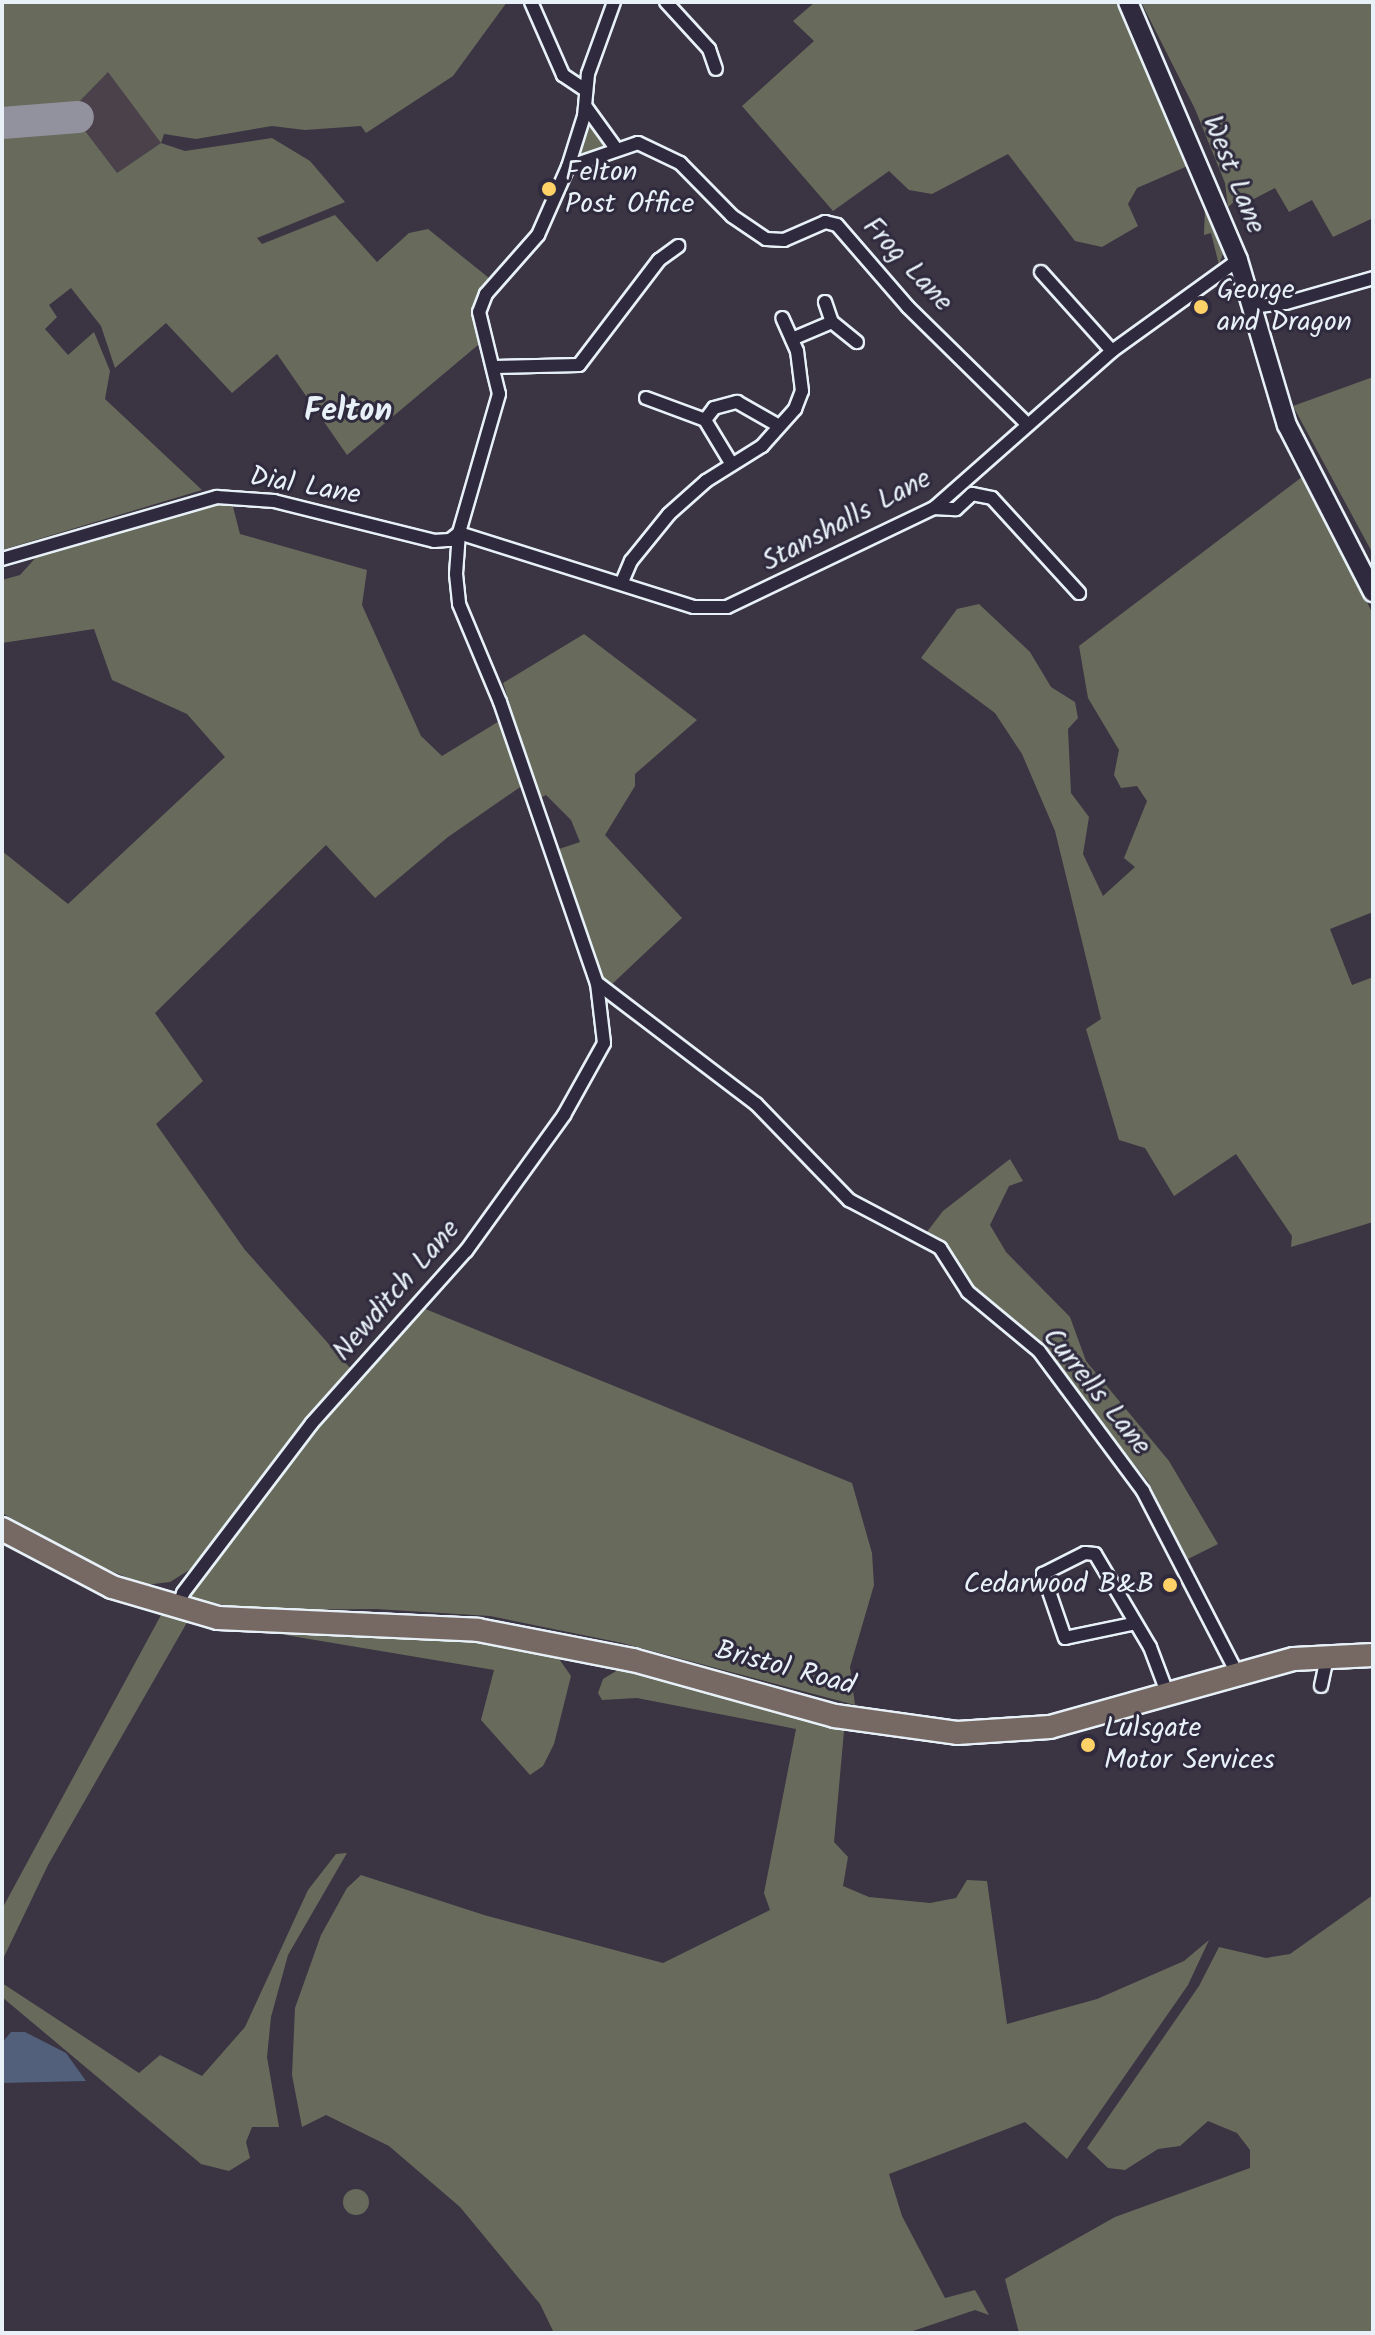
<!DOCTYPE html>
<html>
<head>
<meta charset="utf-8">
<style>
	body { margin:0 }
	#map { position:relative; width:1375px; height:2335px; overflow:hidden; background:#3b3443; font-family:Kalam,sans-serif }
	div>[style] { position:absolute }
	.built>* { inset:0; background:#4a414a }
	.green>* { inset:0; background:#686b5c }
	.round { border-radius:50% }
	.water>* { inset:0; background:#52607c }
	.taxiway>* { height:32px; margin:-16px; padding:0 16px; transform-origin:16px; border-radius:16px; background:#92929e }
	.roads { filter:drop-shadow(2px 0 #e8f1f8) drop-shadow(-2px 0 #e8f1f8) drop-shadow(0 2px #e8f1f8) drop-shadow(0 -2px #e8f1f8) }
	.street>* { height:12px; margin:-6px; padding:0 6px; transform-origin:6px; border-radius:6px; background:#2f2a3d }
	.secondary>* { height:18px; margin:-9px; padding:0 9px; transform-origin:9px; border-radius:9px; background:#2f2a3d }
	.highway>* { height:22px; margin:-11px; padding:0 11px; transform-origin:11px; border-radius:11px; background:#766964 }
	.dots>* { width:22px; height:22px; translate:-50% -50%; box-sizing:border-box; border:4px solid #2f2a3d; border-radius:50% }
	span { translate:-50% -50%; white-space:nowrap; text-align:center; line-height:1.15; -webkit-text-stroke:6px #2f2a3d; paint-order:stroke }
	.poi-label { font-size:28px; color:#e8f1f8 }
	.left { translate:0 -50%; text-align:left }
	.right { translate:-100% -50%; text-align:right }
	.street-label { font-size:28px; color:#e8f1f8 }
	.quarter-label { font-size:32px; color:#e8f1f8; font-weight:700 }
	.frame { position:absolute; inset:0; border:4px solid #e8f1f8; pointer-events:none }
</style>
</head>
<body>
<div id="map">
	<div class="built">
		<i style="clip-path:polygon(2px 2px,67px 2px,161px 143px,111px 177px,2px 134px)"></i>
	</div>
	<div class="green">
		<i style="clip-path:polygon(2px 2px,507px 2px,453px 76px,366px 133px,361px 126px,305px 130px,272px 126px,196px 139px,164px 134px,161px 143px,185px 151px,272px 138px,310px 161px,345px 202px,257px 238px,262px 244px,335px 215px,377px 262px,409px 233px,428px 229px,489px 278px,473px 310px,484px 340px,347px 455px,277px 354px,232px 393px,166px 323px,115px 368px,101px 326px,71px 288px,49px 305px,57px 317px,45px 329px,68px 355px,94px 332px,110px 371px,105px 399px,202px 490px,2px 550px,2px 130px,82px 127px,117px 173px,161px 143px,108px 72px,74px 107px,2px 117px)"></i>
		<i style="clip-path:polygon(815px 2px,1116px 2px,1190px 165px,1137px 188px,1128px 204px,1138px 226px,1102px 247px,1075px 241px,1008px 154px,932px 194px,909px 190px,889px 171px,833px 211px,742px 106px,814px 41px,793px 21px)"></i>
		<i style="clip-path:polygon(1141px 2px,1373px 2px,1373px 218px,1333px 237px,1312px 200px,1289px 212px,1275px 188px,1252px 200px,1244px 193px,1228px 207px,1225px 183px,1195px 109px)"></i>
		<i style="clip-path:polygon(589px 120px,608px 148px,574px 158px)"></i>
		<i style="clip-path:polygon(1205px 208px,1225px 248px,1219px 265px,1211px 233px,1204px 235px)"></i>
		<i style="clip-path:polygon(1373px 377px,1373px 554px,1293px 406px)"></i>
		<i style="clip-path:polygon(1302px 477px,1373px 614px,1373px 912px,1330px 929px,1352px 985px,1373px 977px,1373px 1222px,1291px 1247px,1292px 1236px,1236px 1154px,1174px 1196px,1145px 1148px,1119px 1140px,1086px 1029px,1101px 1019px,1055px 831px,1022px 754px,995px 713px,921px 658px,957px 609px,979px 604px,1030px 652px,1051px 687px,1075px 702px,1078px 718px,1068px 729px,1071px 793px,1089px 817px,1083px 854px,1103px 896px,1135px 867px,1124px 858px,1147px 801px,1137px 786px,1121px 788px,1114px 775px,1119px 750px,1088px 698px,1079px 646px)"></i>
		<i style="clip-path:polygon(220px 503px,232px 503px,240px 534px,367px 570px,362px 605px,421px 736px,442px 756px,501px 720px,523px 785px,448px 837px,375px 898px,326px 845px,155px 1013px,203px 1081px,156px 1124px,245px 1250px,351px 1369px,194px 1567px,170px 1582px,145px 1585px,90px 1562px,2px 1513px,2px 851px,68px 904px,225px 757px,187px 714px,112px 680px,94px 629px,2px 643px,2px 580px,20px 575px,40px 553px)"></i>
		<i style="clip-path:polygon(584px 634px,697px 720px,635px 774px,635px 786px,605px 835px,682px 918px,609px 987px,602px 978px,559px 849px,580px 842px,571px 820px,546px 795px,540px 798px,503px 683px)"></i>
		<i style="clip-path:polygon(1010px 1159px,1023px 1181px,1009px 1186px,990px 1225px,1006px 1252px,1070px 1317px,1086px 1361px,1169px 1461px,1218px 1544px,1186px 1560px,1149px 1483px,1054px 1364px,972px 1289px,940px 1243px,926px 1233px,943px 1211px)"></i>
		<i style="clip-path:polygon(423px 1308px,852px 1483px,872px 1553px,874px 1585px,850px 1667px,855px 1705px,622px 1643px,490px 1616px,376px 1609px,251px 1610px,191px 1599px,190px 1594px,289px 1460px)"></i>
		<i style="clip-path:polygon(161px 1615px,189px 1619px,48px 1865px,2px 1961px,2px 1909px)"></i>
		<i style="clip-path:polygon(250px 1629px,468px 1639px,557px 1656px,571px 1676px,554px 1744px,543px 1766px,530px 1775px,481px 1720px,494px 1670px)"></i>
		<i style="clip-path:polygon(621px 1668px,836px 1724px,844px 1731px,834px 1842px,848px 1857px,843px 1886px,869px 1897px,930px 1903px,956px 1898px,967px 1880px,987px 1881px,1007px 2024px,1097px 1999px,1184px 1961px,1209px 1940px,1188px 1985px,1067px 2159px,1025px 2122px,889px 2174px,902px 2216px,945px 2298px,975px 2290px,989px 2315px,975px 2310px,907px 2333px,554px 2333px,540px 2304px,460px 2207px,389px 2146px,326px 2115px,302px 2127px,292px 2075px,295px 2008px,321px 1935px,347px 1888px,361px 1875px,484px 1915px,663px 1963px,770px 1910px,764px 1893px,796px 1729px,637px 1698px,602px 1700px,598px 1693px,603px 1679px)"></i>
		<i style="clip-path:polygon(347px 1853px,288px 1955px,271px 2017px,267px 2057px,279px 2127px,252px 2127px,246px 2142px,250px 2158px,229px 2171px,201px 2164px,2px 1997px,2px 1983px,139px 2073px,160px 2055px,202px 2076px,245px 2027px,308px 1890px,336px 1854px)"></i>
		<i style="clip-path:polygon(1373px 1895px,1373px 2333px,1019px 2333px,1005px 2279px,1115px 2217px,1250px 2168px,1250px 2150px,1237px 2133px,1208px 2121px,1180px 2146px,1158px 2149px,1125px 2170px,1108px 2168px,1087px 2148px,1199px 1986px,1219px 1947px,1266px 1958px,1290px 1954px)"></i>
		<i class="round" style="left:343px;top:2189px;width:26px;height:26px"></i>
	</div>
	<div class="water">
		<i style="clip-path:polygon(11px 2032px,25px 2032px,66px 2053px,86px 2081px,2px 2083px,2px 2043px)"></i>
	</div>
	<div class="taxiway">
		<i style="left:2px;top:123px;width:76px;rotate:-4.5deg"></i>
	</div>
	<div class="roads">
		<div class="street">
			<i style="left:531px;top:2px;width:80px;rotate:66.3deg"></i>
			<i style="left:563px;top:75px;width:27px;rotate:34deg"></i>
			<i style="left:614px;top:2px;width:77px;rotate:109.9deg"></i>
			<i style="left:588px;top:74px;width:42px;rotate:95.4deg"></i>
			<i style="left:584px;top:116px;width:53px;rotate:107.4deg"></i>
			<i style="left:568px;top:167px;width:74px;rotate:113.8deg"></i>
			<i style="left:538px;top:235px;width:79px;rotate:131.4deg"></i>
			<i style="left:486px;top:294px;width:19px;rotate:111deg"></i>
			<i style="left:479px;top:312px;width:84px;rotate:76.3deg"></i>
			<i style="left:499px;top:394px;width:145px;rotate:106.1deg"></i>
			<i style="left:459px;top:533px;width:41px;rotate:94.2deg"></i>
			<i style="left:456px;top:574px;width:30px;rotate:84deg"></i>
			<i style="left:459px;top:604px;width:106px;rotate:67.3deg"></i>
			<i style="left:500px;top:702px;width:297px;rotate:71deg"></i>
			<i style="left:597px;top:983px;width:200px;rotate:37.3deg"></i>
			<i style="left:756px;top:1104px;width:134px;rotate:45.9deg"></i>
			<i style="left:849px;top:1200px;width:103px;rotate:27.8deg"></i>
			<i style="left:940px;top:1248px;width:52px;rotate:57.5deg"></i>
			<i style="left:968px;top:1292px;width:92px;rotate:39.7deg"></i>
			<i style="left:1039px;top:1351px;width:174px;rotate:53.4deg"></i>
			<i style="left:1143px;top:1491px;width:205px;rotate:62.7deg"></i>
			<i style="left:666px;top:2px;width:64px;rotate:47.5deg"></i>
			<i style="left:709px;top:49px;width:21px;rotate:71deg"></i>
			<i style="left:586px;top:107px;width:49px;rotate:54.1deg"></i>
			<i style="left:568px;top:167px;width:74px;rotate:-18.9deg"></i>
			<i style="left:638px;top:143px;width:47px;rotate:25.5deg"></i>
			<i style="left:680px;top:163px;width:74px;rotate:45.5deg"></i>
			<i style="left:732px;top:216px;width:41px;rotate:34.1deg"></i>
			<i style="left:766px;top:239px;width:18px;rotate:3deg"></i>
			<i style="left:784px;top:240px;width:45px;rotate:-23.7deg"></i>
			<i style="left:825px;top:222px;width:12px;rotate:14deg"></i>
			<i style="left:837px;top:225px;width:108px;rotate:49.1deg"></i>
			<i style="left:908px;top:307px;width:165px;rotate:44.5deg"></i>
			<i style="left:1041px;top:272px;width:106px;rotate:48.1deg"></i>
			<i style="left:825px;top:302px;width:21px;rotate:71deg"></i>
			<i style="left:832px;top:322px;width:32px;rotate:39deg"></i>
			<i style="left:1251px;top:307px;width:35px;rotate:-7deg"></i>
			<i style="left:1286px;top:303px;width:91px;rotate:-16deg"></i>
			<i style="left:792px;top:339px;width:43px;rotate:-23deg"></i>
			<i style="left:495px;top:367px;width:84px;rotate:-1.4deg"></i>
			<i style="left:579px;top:365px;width:132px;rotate:-52.7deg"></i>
			<i style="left:659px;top:260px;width:24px;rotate:-36deg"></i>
			<i style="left:646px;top:398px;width:63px;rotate:20.4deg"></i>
			<i style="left:705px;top:420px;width:50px;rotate:58.8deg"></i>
			<i style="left:705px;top:420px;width:15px;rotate:-53deg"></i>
			<i style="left:714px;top:408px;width:24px;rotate:-15deg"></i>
			<i style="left:737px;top:402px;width:48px;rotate:29.7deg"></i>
			<i style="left:934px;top:508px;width:22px;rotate:3deg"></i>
			<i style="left:956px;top:509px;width:22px;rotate:-43deg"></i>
			<i style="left:972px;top:494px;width:20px;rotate:11deg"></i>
			<i style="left:992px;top:498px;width:129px;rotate:47.5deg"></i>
			<i style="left:459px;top:533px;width:246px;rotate:17.5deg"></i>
			<i style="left:694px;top:607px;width:33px"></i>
			<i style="left:727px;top:607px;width:229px;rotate:-25.6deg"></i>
			<i style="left:934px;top:508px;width:237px;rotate:-41.4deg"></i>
			<i style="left:1112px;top:351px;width:155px;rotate:-35.8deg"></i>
			<i style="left:2px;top:559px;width:224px;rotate:-16.1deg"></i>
			<i style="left:217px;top:497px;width:57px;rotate:4deg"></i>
			<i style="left:274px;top:501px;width:165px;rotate:14deg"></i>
			<i style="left:434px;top:541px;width:16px;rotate:-4deg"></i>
			<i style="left:450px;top:540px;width:11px;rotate:-38deg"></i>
			<i style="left:622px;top:582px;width:23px;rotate:-67deg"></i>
			<i style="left:631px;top:561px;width:60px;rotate:-51deg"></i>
			<i style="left:669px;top:514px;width:50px;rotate:-41.7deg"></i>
			<i style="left:706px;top:481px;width:66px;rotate:-32deg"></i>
			<i style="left:762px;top:446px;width:50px;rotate:-48.3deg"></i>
			<i style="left:795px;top:409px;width:19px;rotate:-69deg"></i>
			<i style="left:802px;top:391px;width:40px;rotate:-97.1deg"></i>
			<i style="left:797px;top:351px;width:36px;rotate:-114deg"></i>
			<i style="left:177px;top:1609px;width:17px;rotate:-69deg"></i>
			<i style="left:183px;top:1593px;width:213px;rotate:-52.8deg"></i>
			<i style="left:312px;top:1423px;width:231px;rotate:-48.2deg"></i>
			<i style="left:466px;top:1251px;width:168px;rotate:-54.2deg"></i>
			<i style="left:564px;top:1115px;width:82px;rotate:-60.9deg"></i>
			<i style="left:604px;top:1043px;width:60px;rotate:-96.7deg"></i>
			<i style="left:1132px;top:1624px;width:68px;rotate:168.2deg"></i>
			<i style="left:1065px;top:1638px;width:68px;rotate:-109deg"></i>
			<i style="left:1043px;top:1574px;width:47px;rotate:-26.6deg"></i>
			<i style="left:1085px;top:1553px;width:10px;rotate:6deg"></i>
			<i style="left:1095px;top:1554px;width:108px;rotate:59.4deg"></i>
			<i style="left:1150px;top:1647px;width:51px;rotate:69.4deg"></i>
			<i style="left:1321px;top:1686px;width:33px;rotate:-78deg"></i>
		</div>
		<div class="secondary">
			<i style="left:1128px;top:2px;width:280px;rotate:66.9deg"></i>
			<i style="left:1238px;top:260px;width:172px;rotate:73.5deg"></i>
			<i style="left:1287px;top:425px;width:188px;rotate:62.8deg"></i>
		</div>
		<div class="highway">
			<i style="left:2px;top:1529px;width:124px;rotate:27.8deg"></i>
			<i style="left:112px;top:1587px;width:110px;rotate:16.3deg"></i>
			<i style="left:218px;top:1618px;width:260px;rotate:2.6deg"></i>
			<i style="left:478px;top:1630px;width:158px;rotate:11deg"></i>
			<i style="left:633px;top:1660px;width:210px;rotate:15.5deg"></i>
			<i style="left:835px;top:1716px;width:123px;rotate:7.9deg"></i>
			<i style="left:957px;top:1733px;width:93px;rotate:-3.7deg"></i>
			<i style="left:1050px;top:1727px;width:253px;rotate:-15.6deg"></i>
			<i style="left:1294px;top:1659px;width:79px;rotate:-2.9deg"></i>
		</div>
	</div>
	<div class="dots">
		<i style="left:549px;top:189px;background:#ffd166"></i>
		<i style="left:1201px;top:307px;background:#ffd166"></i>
		<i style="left:1170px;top:1585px;background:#ffd166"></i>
		<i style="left:1088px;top:1745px;background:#ffd166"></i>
	</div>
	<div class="poi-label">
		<span class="left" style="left:565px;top:189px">Felton<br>Post Office</span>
		<span class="left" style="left:1217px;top:307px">George<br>and Dragon</span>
		<span class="right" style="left:1154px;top:1585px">Cedarwood B&amp;B</span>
		<span class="left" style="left:1104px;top:1745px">Lulsgate<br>Motor Services</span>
	</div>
	<div class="street-label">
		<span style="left:1233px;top:175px;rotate:68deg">West Lane</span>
		<span style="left:907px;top:265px;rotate:47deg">Frog Lane</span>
		<span style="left:305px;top:487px;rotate:10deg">Dial Lane</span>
		<span style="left:847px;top:521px;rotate:-28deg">Stanshalls Lane</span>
		<span style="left:397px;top:1291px;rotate:-49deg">Newditch Lane</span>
		<span style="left:1096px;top:1392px;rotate:51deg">Currells Lane</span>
		<span style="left:785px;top:1669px;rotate:15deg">Bristol Road</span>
	</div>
	<div class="quarter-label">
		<span style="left:348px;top:412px">Felton</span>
	</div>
	<div class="frame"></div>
</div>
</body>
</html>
